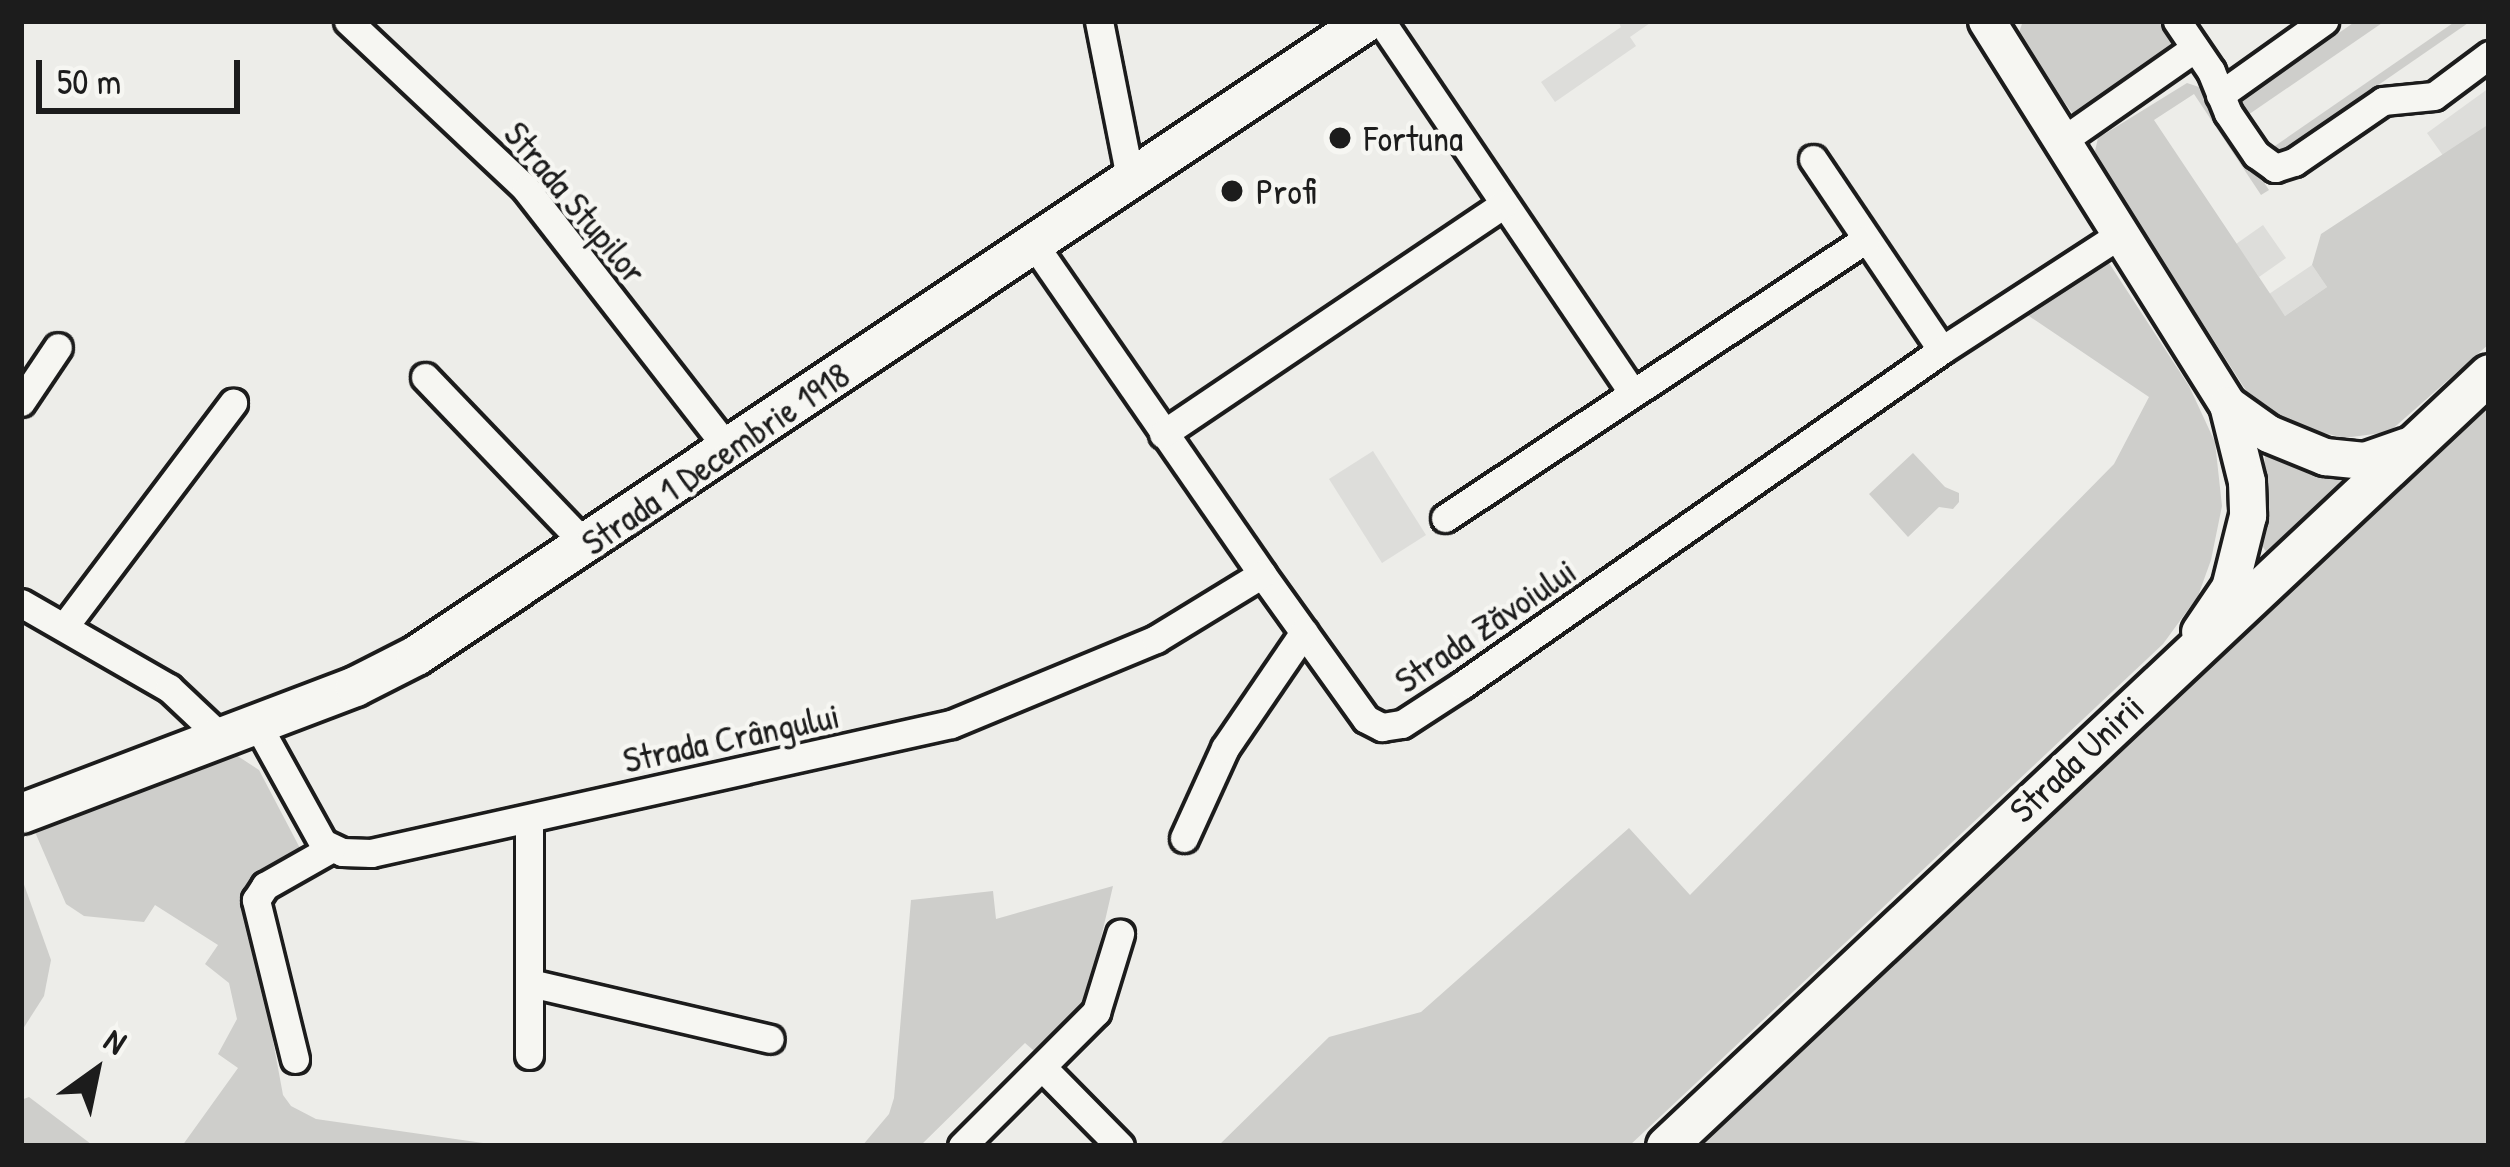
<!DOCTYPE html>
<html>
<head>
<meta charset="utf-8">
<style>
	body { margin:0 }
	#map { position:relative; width:2510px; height:1167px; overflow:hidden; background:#edede9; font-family:"Patrick Hand",sans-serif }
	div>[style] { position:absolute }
	.built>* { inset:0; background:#ddddda }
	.green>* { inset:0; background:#cececb }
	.roads { filter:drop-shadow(3px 0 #1c1c1c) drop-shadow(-3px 0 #1c1c1c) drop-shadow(0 3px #1c1c1c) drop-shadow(0 -3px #1c1c1c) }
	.minor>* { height:27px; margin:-13.5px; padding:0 13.5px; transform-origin:13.5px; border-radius:13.5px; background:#f6f6f2 }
	.tertiary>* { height:36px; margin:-18px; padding:0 18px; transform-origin:18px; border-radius:18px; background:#f6f6f2 }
	.secondary>* { height:39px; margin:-19.5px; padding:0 19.5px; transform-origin:19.5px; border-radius:19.5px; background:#f6f6f2 }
	.dots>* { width:33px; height:33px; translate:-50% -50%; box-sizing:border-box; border:6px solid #f6f6f2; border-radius:50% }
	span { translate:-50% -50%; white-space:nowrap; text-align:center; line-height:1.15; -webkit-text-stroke:9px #f6f6f2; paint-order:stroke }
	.poi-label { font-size:36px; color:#1c1c1c }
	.left { translate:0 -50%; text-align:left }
	.street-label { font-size:36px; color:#1c1c1c }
	.frame { position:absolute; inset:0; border:24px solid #1c1c1c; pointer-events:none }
	.north { position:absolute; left:36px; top:1011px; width:120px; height:120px; -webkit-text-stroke:9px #f6f6f2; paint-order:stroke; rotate:33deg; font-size:33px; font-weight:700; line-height:48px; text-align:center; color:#1c1c1c }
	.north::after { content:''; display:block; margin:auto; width:42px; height:54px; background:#1c1c1c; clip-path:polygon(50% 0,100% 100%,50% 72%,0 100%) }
	.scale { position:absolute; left:36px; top:60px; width:204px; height:54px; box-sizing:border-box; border:6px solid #1c1c1c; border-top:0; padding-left:15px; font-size:36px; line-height:42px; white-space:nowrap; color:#1c1c1c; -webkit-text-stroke:9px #f6f6f2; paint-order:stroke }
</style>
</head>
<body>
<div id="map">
	<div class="built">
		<i style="clip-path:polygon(1618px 21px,1653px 21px,1630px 37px,1636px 46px,1555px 102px,1541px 82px,1621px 27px)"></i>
		<i style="clip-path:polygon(2489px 88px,2489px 124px,2444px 157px,2427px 133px)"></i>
		<i style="clip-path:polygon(2263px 225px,2286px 258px,2259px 277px,2236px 244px)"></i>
		<i style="clip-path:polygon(2312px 265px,2327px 287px,2285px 316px,2269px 294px)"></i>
		<i style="clip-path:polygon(1373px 451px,1426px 535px,1382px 563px,1329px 479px)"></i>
	</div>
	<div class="green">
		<i style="clip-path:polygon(2023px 21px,2166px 21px,2179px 45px,2076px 118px,2017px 38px)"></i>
		<i style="clip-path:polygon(2356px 21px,2385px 21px,2245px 117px,2237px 104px)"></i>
		<i style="clip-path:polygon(2456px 21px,2471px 21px,2274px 157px,2269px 150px)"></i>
		<i style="clip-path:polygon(2187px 83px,2202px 88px,2269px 190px,2261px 195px,2194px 94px,2154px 120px,2285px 316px,2327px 287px,2312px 265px,2321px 234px,2489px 124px,2489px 344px,2389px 432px,2344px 438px,2308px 429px,2254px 403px,2103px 168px,2095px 151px,2098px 138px)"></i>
		<i style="clip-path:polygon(2109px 263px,2189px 386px,2215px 442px,2222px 506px,2211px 560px,2198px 596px,2163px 644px,1629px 1146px,1218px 1146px,1329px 1037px,1421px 1012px,1629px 828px,1690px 895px,2114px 464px,2149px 397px,2026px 314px)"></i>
		<i style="clip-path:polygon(2489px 401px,2489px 1146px,1694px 1146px)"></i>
		<i style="clip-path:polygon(1913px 453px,1945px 487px,1959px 493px,1959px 502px,1953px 509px,1939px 507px,1908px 537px,1869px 494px)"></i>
		<i style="clip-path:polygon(2265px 453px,2341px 473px,2345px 485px,2267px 553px,2261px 544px)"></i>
		<i style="clip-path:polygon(233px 753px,259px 770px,302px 852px,255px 877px,247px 899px,283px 1095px,291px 1106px,316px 1119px,504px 1146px,182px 1146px,238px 1068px,218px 1054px,237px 1019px,229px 983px,205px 964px,218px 945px,155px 905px,144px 922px,84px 916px,66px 904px,35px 832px)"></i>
		<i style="clip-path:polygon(21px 876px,51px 960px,44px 996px,21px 1032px)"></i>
		<i style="clip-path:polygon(1113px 886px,1086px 1003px,1040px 1056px,1025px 1043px,920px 1146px,862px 1146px,889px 1114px,894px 1098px,911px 900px,993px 891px,996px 919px)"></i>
		<i style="clip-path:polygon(29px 1097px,91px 1144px,93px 1146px,21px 1146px,21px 1100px)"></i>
	</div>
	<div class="roads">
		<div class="minor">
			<i style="left:348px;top:21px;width:245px;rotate:43.3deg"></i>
			<i style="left:526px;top:189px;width:331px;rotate:52.1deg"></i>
			<i style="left:1099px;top:21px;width:160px;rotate:78.8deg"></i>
			<i style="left:1381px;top:21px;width:449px;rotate:55.9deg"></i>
			<i style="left:2177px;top:21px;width:60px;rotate:55.8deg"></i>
			<i style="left:2211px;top:71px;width:45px;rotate:68deg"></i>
			<i style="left:2228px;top:113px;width:50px;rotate:55.7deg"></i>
			<i style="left:2256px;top:154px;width:24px;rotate:36deg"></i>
			<i style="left:2275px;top:168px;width:20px;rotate:-18deg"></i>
			<i style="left:2294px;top:162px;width:108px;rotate:-34.4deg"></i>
			<i style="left:2383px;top:101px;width:51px;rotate:-5.6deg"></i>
			<i style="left:2434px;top:96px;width:69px;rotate:-36.7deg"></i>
			<i style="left:2220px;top:95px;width:128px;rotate:-35.4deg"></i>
			<i style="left:2062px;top:141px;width:162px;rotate:-35deg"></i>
			<i style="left:1813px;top:159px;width:230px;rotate:56deg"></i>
			<i style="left:1033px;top:243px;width:402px;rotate:55.3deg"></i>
			<i style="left:1262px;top:574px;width:178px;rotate:54.4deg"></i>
			<i style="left:1366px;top:719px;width:18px;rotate:27deg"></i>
			<i style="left:1382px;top:727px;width:20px;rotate:-9deg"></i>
			<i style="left:1402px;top:724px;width:72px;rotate:-33deg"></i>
			<i style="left:1462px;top:685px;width:585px;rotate:-34.91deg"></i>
			<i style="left:1942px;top:350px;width:211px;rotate:-33deg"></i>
			<i style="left:425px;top:377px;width:231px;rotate:46.2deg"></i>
			<i style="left:21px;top:402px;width:66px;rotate:-56.1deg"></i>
			<i style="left:1163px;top:434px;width:411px;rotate:-34deg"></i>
			<i style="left:1445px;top:518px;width:505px;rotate:-33.53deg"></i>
			<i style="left:21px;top:603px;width:171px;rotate:29.9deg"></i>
			<i style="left:169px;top:688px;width:71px;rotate:43.3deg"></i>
			<i style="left:64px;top:627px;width:281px;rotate:-53deg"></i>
			<i style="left:257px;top:724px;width:136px;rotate:61deg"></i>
			<i style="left:323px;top:843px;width:21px;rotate:25deg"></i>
			<i style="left:342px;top:852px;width:29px;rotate:2deg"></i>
			<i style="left:371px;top:853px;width:594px;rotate:-12.54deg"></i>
			<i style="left:951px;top:724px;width:222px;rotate:-22.5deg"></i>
			<i style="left:1156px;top:639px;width:124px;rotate:-31.5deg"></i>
			<i style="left:1184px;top:838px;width:99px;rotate:-65.5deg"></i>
			<i style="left:1225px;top:748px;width:140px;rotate:-55.7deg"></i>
			<i style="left:530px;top:983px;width:246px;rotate:13.1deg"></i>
			<i style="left:529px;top:1055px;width:236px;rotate:-90deg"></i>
			<i style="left:295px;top:1059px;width:164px;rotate:-103.8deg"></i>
			<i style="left:256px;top:900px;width:17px;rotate:-57deg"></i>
			<i style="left:265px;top:886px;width:77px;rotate:-29.6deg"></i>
			<i style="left:1042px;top:1067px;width:111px;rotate:45.4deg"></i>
			<i style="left:962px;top:1146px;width:190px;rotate:-45deg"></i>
			<i style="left:1096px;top:1012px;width:82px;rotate:-72.9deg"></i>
		</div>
		<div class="tertiary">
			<i style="left:1987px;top:21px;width:453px;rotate:57.9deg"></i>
			<i style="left:2228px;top:405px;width:79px;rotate:76.1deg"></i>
			<i style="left:2247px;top:482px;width:34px;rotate:88deg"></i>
			<i style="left:2248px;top:516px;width:74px;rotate:104deg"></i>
			<i style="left:2230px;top:588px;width:53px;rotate:124.3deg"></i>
			<i style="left:2228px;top:405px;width:50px;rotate:35.3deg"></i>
			<i style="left:2269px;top:434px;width:61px;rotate:22.3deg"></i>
			<i style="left:2325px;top:457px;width:40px;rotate:5.7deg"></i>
			<i style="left:2365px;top:461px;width:49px;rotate:-19.2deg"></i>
		</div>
		<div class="secondary">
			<i style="left:21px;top:813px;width:357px;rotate:-20.8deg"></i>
			<i style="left:355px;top:686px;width:68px;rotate:-26.9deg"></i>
			<i style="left:416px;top:655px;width:1142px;rotate:-33.72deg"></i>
			<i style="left:1666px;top:1146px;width:1128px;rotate:-43.17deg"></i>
		</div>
	</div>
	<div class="dots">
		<i style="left:1340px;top:138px;background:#1c1c1c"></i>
		<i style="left:1232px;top:191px;background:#1c1c1c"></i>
	</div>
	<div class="poi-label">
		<span class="left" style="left:1364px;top:138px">Fortuna</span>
		<span class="left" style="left:1256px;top:191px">Profi</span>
	</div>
	<div class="street-label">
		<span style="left:576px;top:202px;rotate:50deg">Strada Stupilor</span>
		<span style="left:715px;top:458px;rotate:-34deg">Strada 1 Decembrie 1918</span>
		<span style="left:1485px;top:625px;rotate:-34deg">Strada Zăvoiului</span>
		<span style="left:731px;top:737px;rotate:-12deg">Strada Crângului</span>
		<span style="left:2076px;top:758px;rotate:-43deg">Strada Unirii</span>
	</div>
	<div class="frame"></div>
	<div class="north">N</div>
	<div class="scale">50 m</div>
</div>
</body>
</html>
